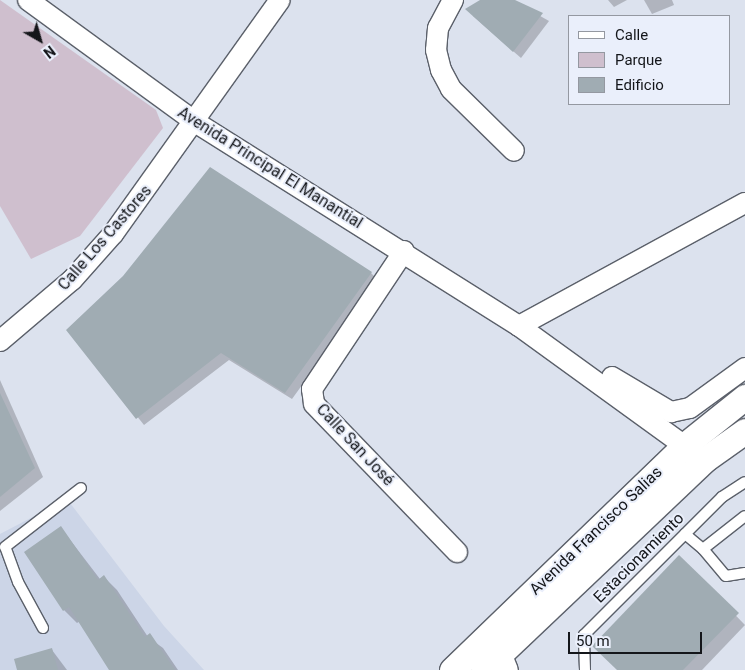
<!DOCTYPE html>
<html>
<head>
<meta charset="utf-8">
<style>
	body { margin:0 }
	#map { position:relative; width:745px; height:670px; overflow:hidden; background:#dce2ee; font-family:Roboto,sans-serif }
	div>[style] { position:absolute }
	.built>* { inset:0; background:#ccd5e7 }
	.green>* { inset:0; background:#cfbfce }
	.shadow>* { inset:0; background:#0003 }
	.building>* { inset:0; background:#a0acb3 }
	.roads { filter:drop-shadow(1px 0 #5b606a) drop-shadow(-1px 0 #5b606a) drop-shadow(0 1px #5b606a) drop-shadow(0 -1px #5b606a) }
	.service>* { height:10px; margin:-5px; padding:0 5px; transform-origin:5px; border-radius:5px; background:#fff }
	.minor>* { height:20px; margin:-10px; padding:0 10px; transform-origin:10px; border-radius:10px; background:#fff }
	.tertiary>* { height:25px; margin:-12.5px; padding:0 12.5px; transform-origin:12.5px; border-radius:12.5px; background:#fff }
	span { translate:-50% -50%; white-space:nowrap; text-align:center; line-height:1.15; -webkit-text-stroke:4px #eaeffb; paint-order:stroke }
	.street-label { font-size:16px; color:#14161a }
	.legend { position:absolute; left:568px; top:15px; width:162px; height:90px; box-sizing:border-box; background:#eaeffb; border:1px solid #9498a1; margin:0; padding:6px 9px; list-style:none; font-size:15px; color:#14161a }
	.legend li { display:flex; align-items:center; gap:10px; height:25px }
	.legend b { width:25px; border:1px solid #9498a1 }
	.north { position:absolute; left:15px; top:15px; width:50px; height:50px; -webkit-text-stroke:4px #eaeffb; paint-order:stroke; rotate:142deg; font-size:14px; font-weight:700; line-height:20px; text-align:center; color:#14161a }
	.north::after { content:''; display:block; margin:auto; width:18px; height:22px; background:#14161a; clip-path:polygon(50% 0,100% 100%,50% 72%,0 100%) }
	.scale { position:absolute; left:568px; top:632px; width:134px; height:22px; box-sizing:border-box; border:2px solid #14161a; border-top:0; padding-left:6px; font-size:15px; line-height:18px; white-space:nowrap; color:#14161a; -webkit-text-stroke:4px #eaeffb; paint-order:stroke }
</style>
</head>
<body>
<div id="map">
	<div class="built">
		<i style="clip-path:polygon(67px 499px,164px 626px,204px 670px,0 670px,0 534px)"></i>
	</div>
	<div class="green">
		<i style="clip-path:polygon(0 0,156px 110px,163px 128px,80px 236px,31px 259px,0 206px)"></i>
	</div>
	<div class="shadow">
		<i style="clip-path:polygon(482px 0,512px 0,549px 21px,521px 58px,473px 16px)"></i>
		<i style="clip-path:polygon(608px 0,627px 0,614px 7px)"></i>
		<i style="clip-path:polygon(644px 0,672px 0,674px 5px,652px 14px)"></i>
		<i style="clip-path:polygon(371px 273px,378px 280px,292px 399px,229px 360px,144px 425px,68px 330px)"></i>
		<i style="clip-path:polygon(0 380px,43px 477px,0 511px)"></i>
		<i style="clip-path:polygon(61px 528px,100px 579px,104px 577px,117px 590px,148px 637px,163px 648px,178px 670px,111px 670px,80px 621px,77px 623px,64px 610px)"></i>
		<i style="clip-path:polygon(679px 557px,745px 625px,702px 670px,618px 670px)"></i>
		<i style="clip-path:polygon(52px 650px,67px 670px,18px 670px)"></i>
	</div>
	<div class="building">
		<i style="clip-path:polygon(480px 0,515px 0,543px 13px,513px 52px,465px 9px)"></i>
		<i style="clip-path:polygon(210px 167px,372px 272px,285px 393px,221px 353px,136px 419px,66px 330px,123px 276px)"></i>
		<i style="clip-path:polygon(0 393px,35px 468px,0 497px)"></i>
		<i style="clip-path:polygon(61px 526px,98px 580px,104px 575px,145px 637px,150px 633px,175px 670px,109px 670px,69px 607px,63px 611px,24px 552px)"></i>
		<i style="clip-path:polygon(679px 555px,739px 613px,683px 670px,617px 670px,592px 646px)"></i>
		<i style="clip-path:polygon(52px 648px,58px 670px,17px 670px,14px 659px)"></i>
	</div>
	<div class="roads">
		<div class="service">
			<i style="left:685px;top:534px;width:23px;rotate:40deg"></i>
			<i style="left:703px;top:549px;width:53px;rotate:-38.2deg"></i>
			<i style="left:703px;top:549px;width:35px;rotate:50deg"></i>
			<i style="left:726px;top:576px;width:19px;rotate:-9deg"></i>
			<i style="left:43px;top:628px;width:52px;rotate:-118.5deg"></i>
			<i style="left:18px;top:582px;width:37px;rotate:-110deg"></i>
			<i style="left:5px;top:547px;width:96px;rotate:-37.8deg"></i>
			<i style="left:585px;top:670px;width:35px;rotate:-92deg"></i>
			<i style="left:584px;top:635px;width:195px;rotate:-45deg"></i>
			<i style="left:722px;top:497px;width:27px;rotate:-33deg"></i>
		</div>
		<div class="minor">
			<i style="left:28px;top:0;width:207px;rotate:36.1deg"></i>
			<i style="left:195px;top:122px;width:383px;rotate:32.2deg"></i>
			<i style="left:519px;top:326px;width:218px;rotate:35.9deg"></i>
			<i style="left:453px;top:0;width:32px;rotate:118deg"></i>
			<i style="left:438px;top:28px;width:22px;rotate:95deg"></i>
			<i style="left:436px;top:50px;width:21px;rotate:76deg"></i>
			<i style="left:441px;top:70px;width:21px;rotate:62deg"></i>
			<i style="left:451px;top:89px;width:88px;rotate:44.5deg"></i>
			<i style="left:404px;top:251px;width:166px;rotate:123.7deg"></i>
			<i style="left:312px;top:389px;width:15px;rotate:82deg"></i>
			<i style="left:314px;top:404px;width:206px;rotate:46deg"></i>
			<i style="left:519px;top:326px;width:257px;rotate:-28.6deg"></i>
			<i style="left:0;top:341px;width:94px;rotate:-40.3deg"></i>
			<i style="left:72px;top:280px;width:62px;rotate:-48.3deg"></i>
			<i style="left:113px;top:234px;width:287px;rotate:-54.5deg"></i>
			<i style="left:612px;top:377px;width:69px;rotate:30.7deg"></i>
			<i style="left:671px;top:412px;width:19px;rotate:-12deg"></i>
			<i style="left:690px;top:408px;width:68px;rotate:-36deg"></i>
			<i style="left:501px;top:653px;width:18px;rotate:68deg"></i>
		</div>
		<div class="tertiary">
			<i style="left:452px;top:670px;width:324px;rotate:-44deg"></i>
			<i style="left:685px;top:445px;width:77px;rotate:-38.7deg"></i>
			<i style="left:483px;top:670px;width:305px;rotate:-43.5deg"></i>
			<i style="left:704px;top:460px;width:50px;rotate:-35.3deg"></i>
		</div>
	</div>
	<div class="street-label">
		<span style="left:270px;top:168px;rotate:32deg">Avenida Principal El Manantial</span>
		<span style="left:105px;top:238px;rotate:-49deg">Calle Los Castores</span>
		<span style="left:355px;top:445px;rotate:47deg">Calle San José</span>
		<span style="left:596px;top:531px;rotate:-44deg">Avenida Francisco Salias</span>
		<span style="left:639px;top:558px;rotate:-45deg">Estacionamiento</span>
	</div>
	<ul class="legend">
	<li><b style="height:6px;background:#fff"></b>Calle</li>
	<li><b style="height:14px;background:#cfbfce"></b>Parque</li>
	<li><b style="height:14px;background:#a0acb3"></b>Edificio</li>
	</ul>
	<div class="north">N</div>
	<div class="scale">50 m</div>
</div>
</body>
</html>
